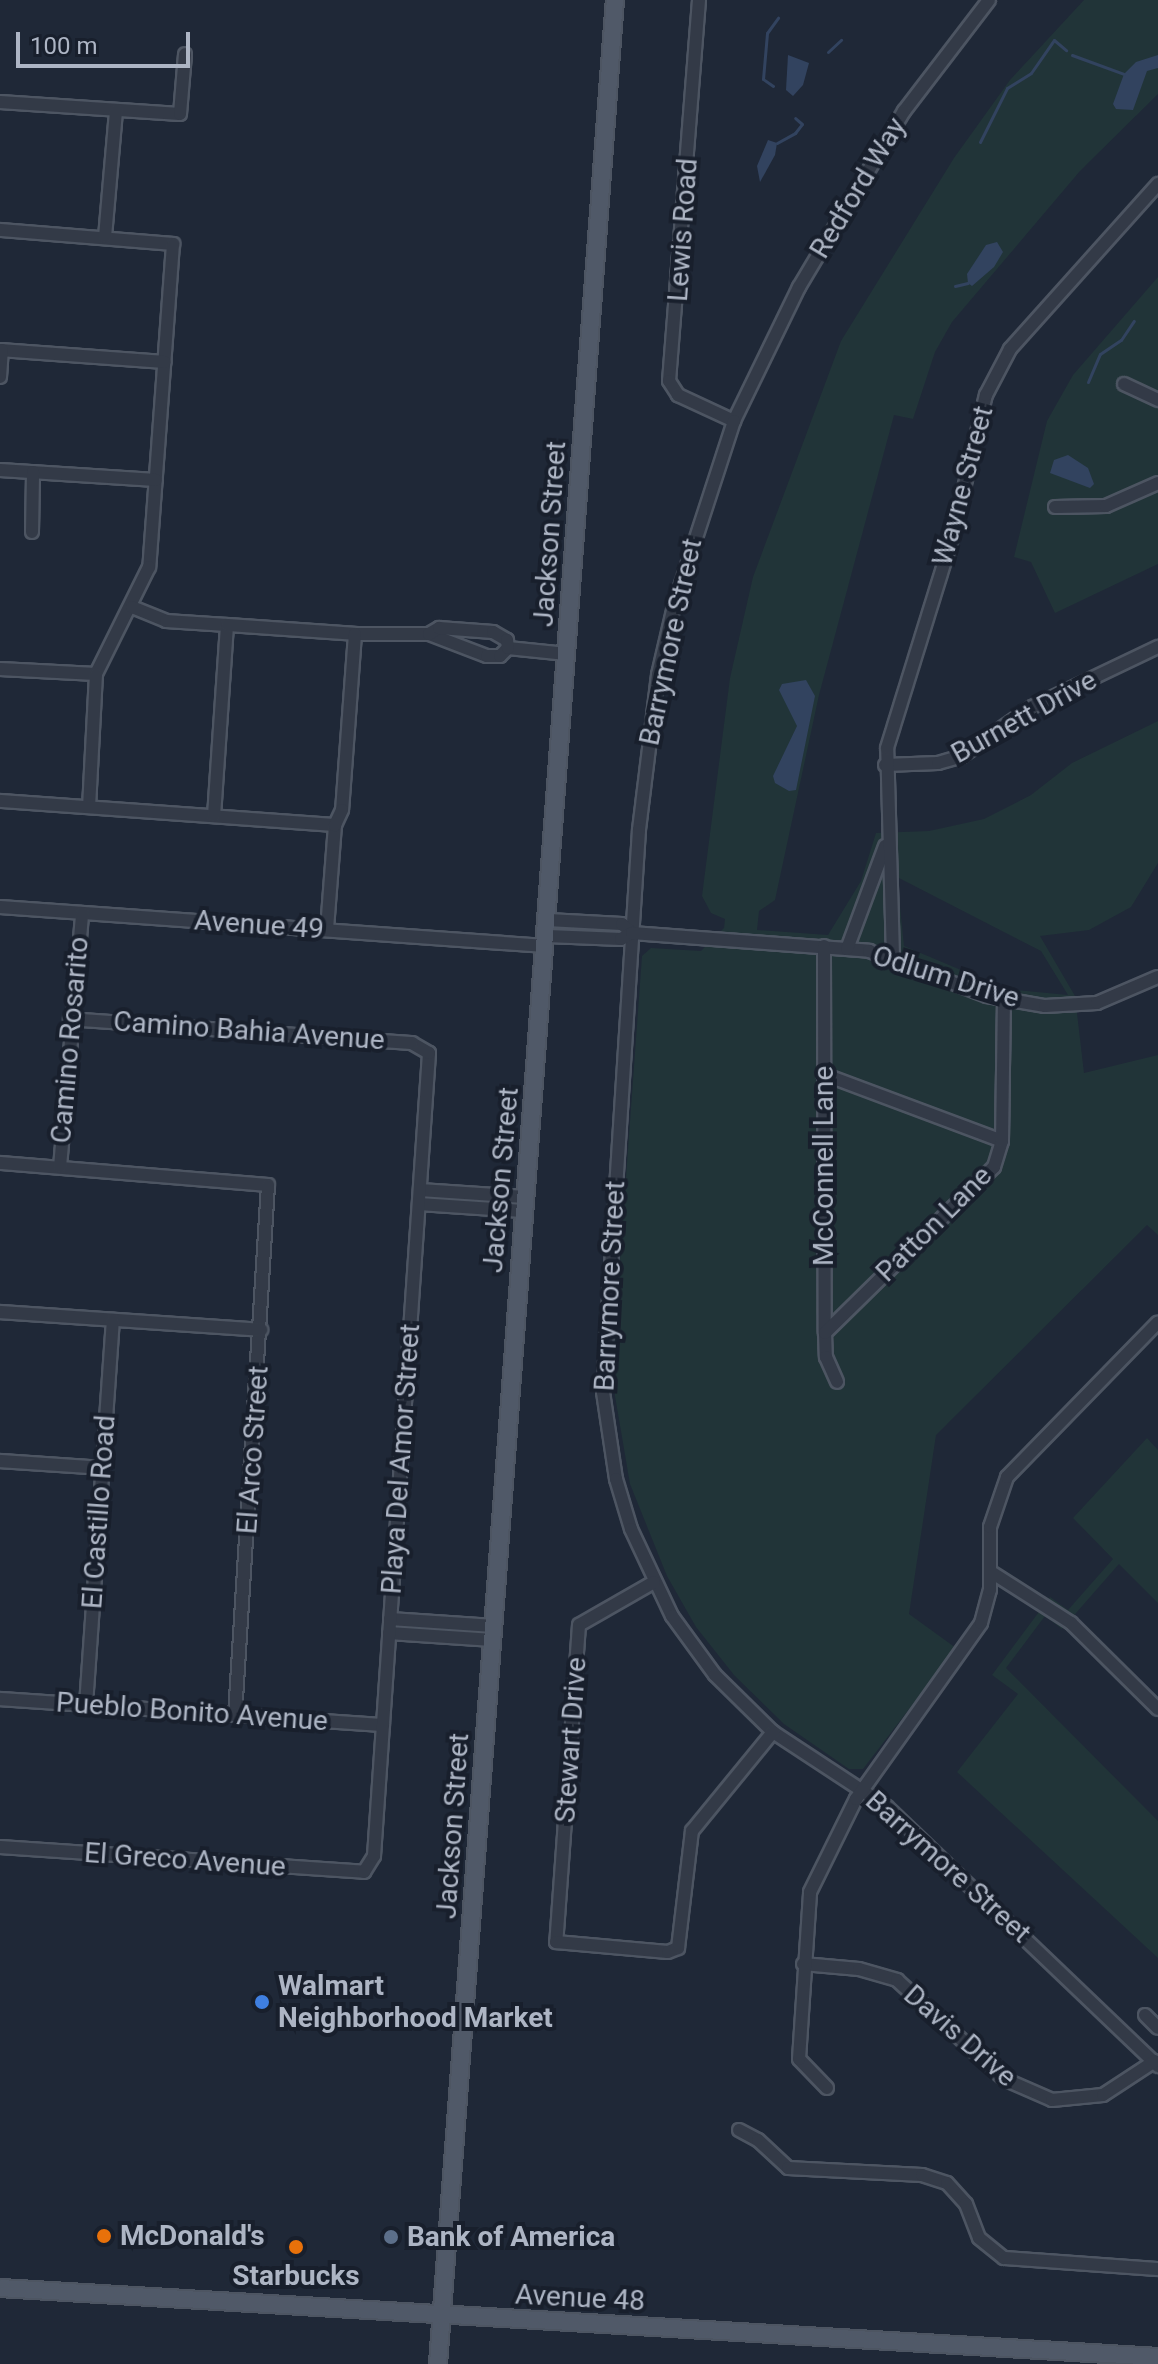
<!DOCTYPE html>
<html>
<head>
<meta charset="utf-8">
<style>
	body { margin:0 }
	#map { position:relative; width:1158px; height:2364px; overflow:hidden; background:#1f2837; font-family:Roboto,sans-serif }
	div>[style] { position:absolute }
	.green>* { inset:0; background:#213438 }
	.water>* { inset:0; background:#32435f }
	.stream>* { height:3px; margin:-1.5px; padding:0 1.5px; transform-origin:1.5px; border-radius:1.5px; background:#32435f }
	.roads { filter:drop-shadow(2px 0 #4d5562) drop-shadow(-2px 0 #4d5562) drop-shadow(0 2px #4d5562) drop-shadow(0 -2px #4d5562) }
	.minor>* { height:12px; margin:-6px; padding:0 6px; transform-origin:6px; border-radius:6px; background:#333a47 }
	.major>* { height:16px; margin:-8px; padding:0 8px; transform-origin:8px; border-radius:8px; background:#505968 }
	.dots>* { width:22px; height:22px; translate:-50% -50%; box-sizing:border-box; border:4px solid #181f2c; border-radius:50% }
	span { translate:-50% -50%; white-space:nowrap; text-align:center; line-height:1.15; -webkit-text-stroke:8px #181f2c; paint-order:stroke }
	.street-label { font-size:28px; color:#adb5c4 }
	.poi-label { font-size:28px; color:#adb5c4; font-weight:700 }
	.left { translate:0 -50%; text-align:left }
	.scale { position:absolute; left:16px; top:32px; width:174px; height:36px; box-sizing:border-box; border:4px solid #adb5c4; border-top:0; padding-left:10px; font-size:24px; line-height:28px; white-space:nowrap; color:#adb5c4; -webkit-text-stroke:6px #181f2c; paint-order:stroke }
</style>
</head>
<body>
<div id="map">
	<div class="green">
		<i style="clip-path:polygon(evenodd,1084px 0,1158px 0,1158px 94px,1080px 171px,952px 322px,935px 352px,913px 419px,894px 415px,819px 695px,775px 900px,759px 911px,757px 930px,828px 935px,861px 881px,876px 833px,929px 831px,984px 819px,1031px 795px,1072px 763px,1158px 721px,1158px 863px,1131px 907px,1089px 930px,1040px 936px,1075px 996px,1084px 1073px,1158px 1055px,1158px 1235px,1147px 1225px,936px 1435px,909px 1614px,956px 1648px,863px 1769px,849px 1769px,784px 1724px,734px 1675px,696px 1627px,667px 1576px,630px 1484px,615px 1396px,614px 1343px,642px 956px,651px 948px,701px 951px,724px 928px,725px 919px,711px 913px,702px 896px,730px 678px,753px 577px,841px 341px,954px 158px,1010px 80px,1084px 0,897px 877px,1041px 951px,1068px 995px,1006px 989px,904px 946px,897px 877px)"></i>
		<i style="clip-path:polygon(1158px 277px,1158px 564px,1055px 613px,1031px 562px,1014px 557px,1047px 421px,1073px 375px)"></i>
		<i style="clip-path:polygon(1147px 1438px,1158px 1450px,1158px 1603px,1119px 1564px,1062px 1629px,1045px 1616px,1006px 1668px,1158px 1821px,1158px 1958px,957px 1772px,1018px 1694px,992px 1675px,1050px 1597px,1068px 1610px,1113px 1559px,1073px 1518px)"></i>
	</div>
	<div class="water">
		<i style="clip-path:polygon(788px 55px,809px 63px,803px 85px,793px 96px,786px 90px)"></i>
		<i style="clip-path:polygon(1158px 55px,1158px 68px,1147px 71px,1133px 110px,1116px 109px,1113px 104px,1124px 74px,1136px 62px)"></i>
		<i style="clip-path:polygon(768px 140px,777px 143px,775px 155px,760px 182px,757px 166px)"></i>
		<i style="clip-path:polygon(997px 242px,1003px 252px,994px 267px,972px 286px,968px 283px,967px 274px,986px 245px)"></i>
		<i style="clip-path:polygon(1068px 455px,1088px 468px,1094px 484px,1090px 488px,1050px 473px,1054px 460px)"></i>
		<i style="clip-path:polygon(806px 680px,815px 696px,796px 790px,789px 791px,775px 783px,773px 776px,797px 726px,779px 690px,782px 684px)"></i>
	</div>
	<div class="stream">
		<i style="left:828px;top:52px;width:18px;rotate:-43deg"></i>
		<i style="left:1072px;top:55px;width:55px;rotate:20.1deg"></i>
		<i style="left:773px;top:86px;width:12px;rotate:-145deg"></i>
		<i style="left:763px;top:79px;width:46px;rotate:-85deg"></i>
		<i style="left:767px;top:33px;width:19px;rotate:-54deg"></i>
		<i style="left:980px;top:142px;width:60px;rotate:-63.4deg"></i>
		<i style="left:1007px;top:88px;width:28px;rotate:-32deg"></i>
		<i style="left:1031px;top:73px;width:40px;rotate:-55.1deg"></i>
		<i style="left:1054px;top:40px;width:16px;rotate:40deg"></i>
		<i style="left:777px;top:143px;width:21px;rotate:-29deg"></i>
		<i style="left:795px;top:133px;width:11px;rotate:-52deg"></i>
		<i style="left:802px;top:124px;width:9px;rotate:-139deg"></i>
		<i style="left:955px;top:286px;width:13px;rotate:-13deg"></i>
		<i style="left:1088px;top:382px;width:30px;rotate:-67deg"></i>
		<i style="left:1100px;top:354px;width:25px;rotate:-34deg"></i>
		<i style="left:1121px;top:340px;width:23px;rotate:-56deg"></i>
	</div>
	<div class="roads">
		<div class="minor">
			<i style="left:699px;top:0;width:382px;rotate:94.5deg"></i>
			<i style="left:669px;top:381px;width:17px;rotate:57deg"></i>
			<i style="left:678px;top:395px;width:62px;rotate:24.9deg"></i>
			<i style="left:989px;top:0;width:140px;rotate:127.4deg"></i>
			<i style="left:904px;top:111px;width:205px;rotate:120.8deg"></i>
			<i style="left:799px;top:287px;width:149px;rotate:115.9deg"></i>
			<i style="left:734px;top:421px;width:194px;rotate:108deg"></i>
			<i style="left:674px;top:606px;width:71px;rotate:103.1deg"></i>
			<i style="left:658px;top:675px;width:156px;rotate:97deg"></i>
			<i style="left:639px;top:830px;width:563px;rotate:93.67deg"></i>
			<i style="left:603px;top:1392px;width:88px;rotate:81.5deg"></i>
			<i style="left:616px;top:1479px;width:52px;rotate:73.3deg"></i>
			<i style="left:631px;top:1529px;width:96px;rotate:64.8deg"></i>
			<i style="left:672px;top:1616px;width:73px;rotate:53.9deg"></i>
			<i style="left:715px;top:1675px;width:81px;rotate:44.5deg"></i>
			<i style="left:773px;top:1732px;width:136px;rotate:33.3deg"></i>
			<i style="left:887px;top:1807px;width:375px;rotate:43.7deg"></i>
			<i style="left:0;top:102px;width:180px;rotate:3.8deg"></i>
			<i style="left:180px;top:114px;width:60px;rotate:-85.2deg"></i>
			<i style="left:0;top:230px;width:174px;rotate:4.6deg"></i>
			<i style="left:173px;top:244px;width:324px;rotate:94.2deg"></i>
			<i style="left:149px;top:567px;width:119px;rotate:116.4deg"></i>
			<i style="left:105px;top:237px;width:127px;rotate:-85deg"></i>
			<i style="left:0;top:350px;width:165px;rotate:4.2deg"></i>
			<i style="left:0;top:377px;width:27px;rotate:-86deg"></i>
			<i style="left:1124px;top:384px;width:38px;rotate:25deg"></i>
			<i style="left:0;top:470px;width:156px;rotate:3.7deg"></i>
			<i style="left:1055px;top:507px;width:51px;rotate:-1.1deg"></i>
			<i style="left:1106px;top:506px;width:57px;rotate:-23.9deg"></i>
			<i style="left:32px;top:532px;width:60px;rotate:-89deg"></i>
			<i style="left:132px;top:607px;width:37px;rotate:22deg"></i>
			<i style="left:166px;top:621px;width:61px;rotate:3.8deg"></i>
			<i style="left:355px;top:634px;width:74px"></i>
			<i style="left:429px;top:634px;width:62px;rotate:20.8deg"></i>
			<i style="left:487px;top:656px;width:13px"></i>
			<i style="left:500px;top:656px;width:11px;rotate:-45deg"></i>
			<i style="left:508px;top:648px;width:59px;rotate:5.8deg"></i>
			<i style="left:429px;top:634px;width:12px;rotate:-31deg"></i>
			<i style="left:439px;top:628px;width:54px;rotate:4.2deg"></i>
			<i style="left:493px;top:632px;width:16px;rotate:30deg"></i>
			<i style="left:507px;top:640px;width:8px;rotate:83deg"></i>
			<i style="left:0;top:669px;width:96px;rotate:3deg"></i>
			<i style="left:96px;top:674px;width:133px;rotate:93deg"></i>
			<i style="left:885px;top:765px;width:53px;rotate:-2.2deg"></i>
			<i style="left:938px;top:763px;width:25px;rotate:-16deg"></i>
			<i style="left:962px;top:756px;width:85px;rotate:-35deg"></i>
			<i style="left:1032px;top:707px;width:140px;rotate:-25.5deg"></i>
			<i style="left:0;top:801px;width:336px;rotate:4.1deg"></i>
			<i style="left:335px;top:825px;width:105px;rotate:94.4deg"></i>
			<i style="left:214px;top:816px;width:191px;rotate:-86.1deg"></i>
			<i style="left:227px;top:625px;width:128px;rotate:4deg"></i>
			<i style="left:355px;top:634px;width:176px;rotate:94.2deg"></i>
			<i style="left:342px;top:810px;width:17px;rotate:115deg"></i>
			<i style="left:0;top:907px;width:547px;rotate:4.09deg"></i>
			<i style="left:548px;top:920px;width:74px;rotate:3.1deg"></i>
			<i style="left:622px;top:924px;width:13px;rotate:42deg"></i>
			<i style="left:547px;top:936px;width:74px;rotate:2.3deg"></i>
			<i style="left:621px;top:939px;width:13px;rotate:-29deg"></i>
			<i style="left:632px;top:933px;width:238px;rotate:4.3deg"></i>
			<i style="left:869px;top:951px;width:126px;rotate:20.9deg"></i>
			<i style="left:987px;top:996px;width:59px;rotate:9.8deg"></i>
			<i style="left:1045px;top:1006px;width:52px;rotate:-3.3deg"></i>
			<i style="left:1097px;top:1003px;width:66px;rotate:-23.1deg"></i>
			<i style="left:824px;top:946px;width:387px;rotate:89.9deg"></i>
			<i style="left:825px;top:1333px;width:24px;rotate:88deg"></i>
			<i style="left:826px;top:1357px;width:27px;rotate:66deg"></i>
			<i style="left:847px;top:949px;width:110px;rotate:-69.7deg"></i>
			<i style="left:893px;top:957px;width:209px;rotate:-91.6deg"></i>
			<i style="left:887px;top:748px;width:227px;rotate:-72.8deg"></i>
			<i style="left:954px;top:531px;width:140px;rotate:-76.8deg"></i>
			<i style="left:986px;top:395px;width:52px;rotate:-62.4deg"></i>
			<i style="left:1010px;top:349px;width:222px;rotate:-48.1deg"></i>
			<i style="left:823px;top:1074px;width:191px;rotate:20.5deg"></i>
			<i style="left:0;top:1163px;width:269px;rotate:4.7deg"></i>
			<i style="left:268px;top:1185px;width:531px;rotate:93.56deg"></i>
			<i style="left:60px;top:1167px;width:255px;rotate:-85deg"></i>
			<i style="left:420px;top:1190px;width:105px;rotate:3.8deg"></i>
			<i style="left:419px;top:1204px;width:104px;rotate:3.9deg"></i>
			<i style="left:0;top:1312px;width:262px;rotate:3.9deg"></i>
			<i style="left:825px;top:1333px;width:237px;rotate:-44.5deg"></i>
			<i style="left:994px;top:1167px;width:27px;rotate:-73deg"></i>
			<i style="left:1002px;top:1141px;width:141px;rotate:-89.2deg"></i>
			<i style="left:0;top:1461px;width:102px;rotate:3.9deg"></i>
			<i style="left:991px;top:1572px;width:95px;rotate:32.5deg"></i>
			<i style="left:1071px;top:1623px;width:122px;rotate:44.7deg"></i>
			<i style="left:654px;top:1582px;width:86px;rotate:150.2deg"></i>
			<i style="left:579px;top:1625px;width:318px;rotate:94.1deg"></i>
			<i style="left:556px;top:1942px;width:112px;rotate:5.1deg"></i>
			<i style="left:668px;top:1952px;width:11px;rotate:-22deg"></i>
			<i style="left:678px;top:1948px;width:118px;rotate:-83.2deg"></i>
			<i style="left:692px;top:1831px;width:128px;rotate:-50.7deg"></i>
			<i style="left:390px;top:1619px;width:104px;rotate:3.9deg"></i>
			<i style="left:389px;top:1633px;width:104px;rotate:3.9deg"></i>
			<i style="left:0;top:1699px;width:384px;rotate:3.9deg"></i>
			<i style="left:86px;top:1705px;width:386px;rotate:-86deg"></i>
			<i style="left:0;top:1847px;width:365px;rotate:3.9deg"></i>
			<i style="left:364px;top:1872px;width:19px;rotate:-58deg"></i>
			<i style="left:374px;top:1856px;width:805px;rotate:-86.08deg"></i>
			<i style="left:429px;top:1053px;width:20px;rotate:-150deg"></i>
			<i style="left:412px;top:1043px;width:343px;rotate:-176deg"></i>
			<i style="left:803px;top:1964px;width:56px;rotate:5.1deg"></i>
			<i style="left:859px;top:1969px;width:40px;rotate:16deg"></i>
			<i style="left:897px;top:1980px;width:146px;rotate:42.8deg"></i>
			<i style="left:1004px;top:2079px;width:52px;rotate:23.6deg"></i>
			<i style="left:1052px;top:2100px;width:51px;rotate:-5.6deg"></i>
			<i style="left:1103px;top:2095px;width:62px;rotate:-33.2deg"></i>
			<i style="left:1145px;top:2015px;width:18px;rotate:45deg"></i>
			<i style="left:827px;top:2088px;width:40px;rotate:-134deg"></i>
			<i style="left:799px;top:2059px;width:167px;rotate:-86.2deg"></i>
			<i style="left:810px;top:1892px;width:104px;rotate:-63.7deg"></i>
			<i style="left:856px;top:1799px;width:216px;rotate:-54.6deg"></i>
			<i style="left:981px;top:1623px;width:34px;rotate:-75deg"></i>
			<i style="left:990px;top:1590px;width:63px;rotate:-90deg"></i>
			<i style="left:990px;top:1527px;width:53px;rotate:-71.2deg"></i>
			<i style="left:1007px;top:1477px;width:216px;rotate:-45.7deg"></i>
			<i style="left:739px;top:2130px;width:21px;rotate:28deg"></i>
			<i style="left:758px;top:2140px;width:41px;rotate:43deg"></i>
			<i style="left:788px;top:2168px;width:134px;rotate:3deg"></i>
			<i style="left:922px;top:2175px;width:26px;rotate:18deg"></i>
			<i style="left:947px;top:2183px;width:28px;rotate:48deg"></i>
			<i style="left:966px;top:2204px;width:36px;rotate:69deg"></i>
			<i style="left:979px;top:2238px;width:32px;rotate:39deg"></i>
			<i style="left:1004px;top:2258px;width:154px;rotate:4.1deg"></i>
		</div>
		<div class="major">
			<i style="left:0;top:2288px;width:1160px;rotate:3.41deg"></i>
			<i style="left:438px;top:2364px;width:2371px;rotate:-85.72deg"></i>
		</div>
	</div>
	<div class="dots">
		<i style="left:262px;top:2002px;background:#3f7fe0"></i>
		<i style="left:104px;top:2236px;background:#e8710a"></i>
		<i style="left:391px;top:2237px;background:#5c6f8a"></i>
		<i style="left:296px;top:2247px;background:#e8710a"></i>
	</div>
	<div class="street-label">
		<span style="left:858px;top:188px;rotate:-59deg">Redford Way</span>
		<span style="left:683px;top:230px;rotate:-86deg">Lewis Road</span>
		<span style="left:963px;top:486px;rotate:-75deg">Wayne Street</span>
		<span style="left:550px;top:534px;rotate:-86deg">Jackson Street</span>
		<span style="left:671px;top:642px;rotate:-78deg">Barrymore Street</span>
		<span style="left:1024px;top:717px;rotate:-29deg">Burnett Drive</span>
		<span style="left:259px;top:925px;rotate:4deg">Avenue 49</span>
		<span style="left:946px;top:977px;rotate:17deg">Odlum Drive</span>
		<span style="left:249px;top:1031px;rotate:4deg">Camino Bahia Avenue</span>
		<span style="left:70px;top:1040px;rotate:-85deg">Camino Rosarito</span>
		<span style="left:824px;top:1166px;rotate:-90deg">McConnell Lane</span>
		<span style="left:501px;top:1180px;rotate:-85deg">Jackson Street</span>
		<span style="left:934px;top:1224px;rotate:-45deg">Patton Lane</span>
		<span style="left:610px;top:1286px;rotate:-87deg">Barrymore Street</span>
		<span style="left:253px;top:1450px;rotate:-86deg">El Arco Street</span>
		<span style="left:401px;top:1459px;rotate:-86deg">Playa Del Amor Street</span>
		<span style="left:99px;top:1512px;rotate:-86deg">El Castillo Road</span>
		<span style="left:192px;top:1712px;rotate:4deg">Pueblo Bonito Avenue</span>
		<span style="left:571px;top:1740px;rotate:-86deg">Stewart Drive</span>
		<span style="left:453px;top:1826px;rotate:-86deg">Jackson Street</span>
		<span style="left:185px;top:1860px;rotate:4deg">El Greco Avenue</span>
		<span style="left:948px;top:1867px;rotate:42deg">Barrymore Street</span>
		<span style="left:960px;top:2036px;rotate:41deg">Davis Drive</span>
		<span style="left:580px;top:2298px;rotate:3deg">Avenue 48</span>
	</div>
	<div class="poi-label">
		<span class="left" style="left:278px;top:2002px">Walmart<br>Neighborhood Market</span>
		<span class="left" style="left:120px;top:2236px">McDonald's</span>
		<span class="left" style="left:407px;top:2237px">Bank of America</span>
		<span style="left:296px;top:2276px">Starbucks</span>
	</div>
	<div class="scale">100 m</div>
</div>
</body>
</html>
